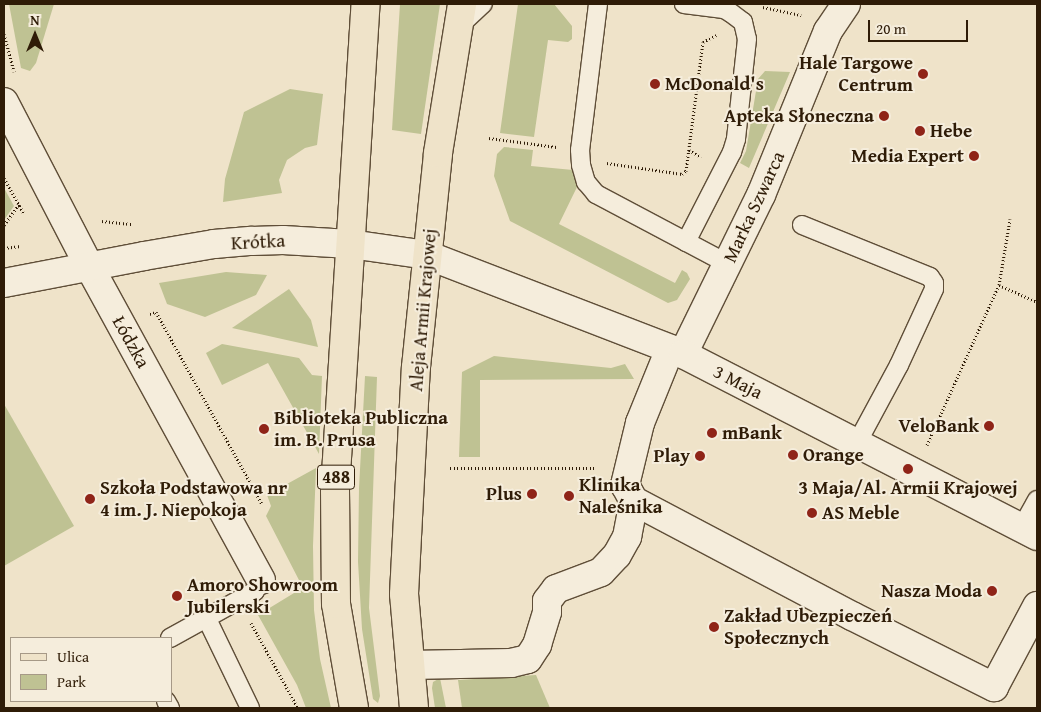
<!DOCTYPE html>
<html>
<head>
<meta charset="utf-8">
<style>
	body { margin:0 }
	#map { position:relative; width:1041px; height:712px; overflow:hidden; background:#efe3c9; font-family:"Gentium Book Plus",serif }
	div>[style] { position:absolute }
	.green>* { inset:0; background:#bfc293 }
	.path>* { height:3px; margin-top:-1.5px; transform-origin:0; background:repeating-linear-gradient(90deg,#2f1c07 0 1px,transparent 0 3.5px) }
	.roads { filter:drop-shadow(1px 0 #5f4e38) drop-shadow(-1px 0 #5f4e38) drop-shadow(0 1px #5f4e38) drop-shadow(0 -1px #5f4e38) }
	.lane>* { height:18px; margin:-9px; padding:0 9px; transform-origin:9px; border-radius:9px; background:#f5eddc }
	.street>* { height:28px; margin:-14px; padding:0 14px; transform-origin:14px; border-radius:14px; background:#f5eddc }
	.secondary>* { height:28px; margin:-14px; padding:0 14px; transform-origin:14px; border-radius:14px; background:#f5eddc }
	.primary>* { height:28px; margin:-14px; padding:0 14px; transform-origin:14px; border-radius:14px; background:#efe3c9 }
	.dots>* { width:14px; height:14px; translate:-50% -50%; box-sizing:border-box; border:2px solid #f5eddc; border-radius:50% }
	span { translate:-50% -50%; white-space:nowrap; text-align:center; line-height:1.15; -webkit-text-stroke:4px #f5eddc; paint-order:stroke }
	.shield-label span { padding:1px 4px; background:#f5eddc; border:1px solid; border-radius:4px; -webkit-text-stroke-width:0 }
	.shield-label { font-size:18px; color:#2f1c07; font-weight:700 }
	.poi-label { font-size:19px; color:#2f1c07; font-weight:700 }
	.right { translate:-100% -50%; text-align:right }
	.left { translate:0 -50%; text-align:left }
	.street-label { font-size:19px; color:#2f1c07 }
	.frame { position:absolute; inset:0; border:5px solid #2f1c07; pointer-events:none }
	.legend { position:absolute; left:10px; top:637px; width:162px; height:65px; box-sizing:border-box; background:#f5eddc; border:1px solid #a69987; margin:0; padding:6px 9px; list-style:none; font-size:15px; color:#2f1c07 }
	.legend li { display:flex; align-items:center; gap:10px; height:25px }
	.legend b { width:25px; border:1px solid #a69987 }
	.north { position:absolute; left:10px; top:10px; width:50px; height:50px; -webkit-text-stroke:4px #f5eddc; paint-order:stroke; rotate:0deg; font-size:14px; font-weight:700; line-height:20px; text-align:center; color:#2f1c07 }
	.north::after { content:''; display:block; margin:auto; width:18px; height:22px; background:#2f1c07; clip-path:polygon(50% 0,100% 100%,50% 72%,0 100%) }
	.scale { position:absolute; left:868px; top:20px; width:100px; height:22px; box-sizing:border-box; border:2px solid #2f1c07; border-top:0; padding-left:6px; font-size:15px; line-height:18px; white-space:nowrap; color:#2f1c07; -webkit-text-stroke:4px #f5eddc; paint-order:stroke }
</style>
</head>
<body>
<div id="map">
	<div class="green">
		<i style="clip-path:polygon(9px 4px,54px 4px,36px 63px,30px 71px,21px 68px)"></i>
		<i style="clip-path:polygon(400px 4px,440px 4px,421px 134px,392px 130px)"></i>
		<i style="clip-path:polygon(518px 4px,554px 4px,572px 26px,572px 39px,568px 42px,548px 40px,534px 137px,500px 133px)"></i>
		<i style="clip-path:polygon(765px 71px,790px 72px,749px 168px,740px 163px,746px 151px,758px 79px)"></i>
		<i style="clip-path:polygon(290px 89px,323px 94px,317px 145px,305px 148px,287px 160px,279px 180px,282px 193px,223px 202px,225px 179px,244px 112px)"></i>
		<i style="clip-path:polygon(504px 147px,533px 150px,531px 166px,573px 170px,578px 175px,577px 187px,559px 224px,675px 283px,682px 270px,687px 273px,690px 279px,677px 300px,668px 303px,510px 221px,494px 176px,497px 154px)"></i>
		<i style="clip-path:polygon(4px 188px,14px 206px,4px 220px)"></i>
		<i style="clip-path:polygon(226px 272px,267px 275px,256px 295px,205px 317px,167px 304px,159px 283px)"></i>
		<i style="clip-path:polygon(289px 289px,311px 320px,318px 347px,232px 328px)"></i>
		<i style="clip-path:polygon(222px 344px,299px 358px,312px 375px,322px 376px,319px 454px,268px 363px,222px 385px,206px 353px)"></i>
		<i style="clip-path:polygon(494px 356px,611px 368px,625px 364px,634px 379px,480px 380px,480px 457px,459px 457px,462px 372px)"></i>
		<i style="clip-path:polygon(365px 376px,377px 377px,369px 608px,380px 696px,378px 703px,373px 699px,362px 629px,358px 562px,359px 488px)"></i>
		<i style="clip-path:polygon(4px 404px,74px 526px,4px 566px)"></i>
		<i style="clip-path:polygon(316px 468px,313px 546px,314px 610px,320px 659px,331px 708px,306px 708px,297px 685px,258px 615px,299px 590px,301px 584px,266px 516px,271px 506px,267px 495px)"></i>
		<i style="clip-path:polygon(536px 675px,550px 708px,462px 708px,458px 680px)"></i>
		<i style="clip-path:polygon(440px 678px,446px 708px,435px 708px,432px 688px,433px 682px)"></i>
	</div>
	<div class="path">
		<i style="left:763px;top:7px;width:39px;rotate:12deg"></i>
		<i style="left:4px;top:34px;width:39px;rotate:75deg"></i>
		<i style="left:489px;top:138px;width:68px;rotate:7.7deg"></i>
		<i style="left:689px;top:150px;width:14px;rotate:30deg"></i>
		<i style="left:607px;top:163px;width:76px;rotate:8.3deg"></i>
		<i style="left:682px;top:174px;width:5px;rotate:-37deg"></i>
		<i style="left:686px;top:171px;width:130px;rotate:-82.5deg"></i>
		<i style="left:703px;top:42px;width:15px;rotate:-28deg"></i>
		<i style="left:4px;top:178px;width:41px;rotate:60.9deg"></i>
		<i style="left:102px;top:221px;width:31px;rotate:6deg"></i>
		<i style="left:4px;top:225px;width:26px;rotate:-54deg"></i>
		<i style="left:4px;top:248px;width:17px;rotate:-7deg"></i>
		<i style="left:999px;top:285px;width:42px;rotate:24.1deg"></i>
		<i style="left:150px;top:314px;width:6px;rotate:-18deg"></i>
		<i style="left:156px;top:312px;width:219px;rotate:61.1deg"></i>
		<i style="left:927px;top:445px;width:175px;rotate:-65.8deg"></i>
		<i style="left:999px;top:285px;width:67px;rotate:-80.5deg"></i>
		<i style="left:450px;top:468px;width:147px"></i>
		<i style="left:251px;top:623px;width:97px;rotate:61.1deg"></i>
	</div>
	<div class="roads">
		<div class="lane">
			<i style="left:598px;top:4px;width:147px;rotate:97deg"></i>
			<i style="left:580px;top:150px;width:15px;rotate:86deg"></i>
			<i style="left:581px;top:165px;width:18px;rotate:74deg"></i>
			<i style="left:586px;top:182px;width:16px;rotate:50deg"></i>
			<i style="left:596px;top:194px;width:149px;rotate:27.9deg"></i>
			<i style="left:684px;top:4px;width:40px;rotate:7.1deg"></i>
			<i style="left:724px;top:9px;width:8px;rotate:30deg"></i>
			<i style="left:731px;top:13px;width:15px;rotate:37deg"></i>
			<i style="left:743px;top:22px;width:17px;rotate:77deg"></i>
			<i style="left:747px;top:39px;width:101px;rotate:96.3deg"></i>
			<i style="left:736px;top:139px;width:14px;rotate:107deg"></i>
			<i style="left:732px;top:152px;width:101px;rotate:117.1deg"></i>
			<i style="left:458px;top:27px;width:34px;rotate:-43deg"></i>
			<i style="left:802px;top:225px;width:138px;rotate:22.1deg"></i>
			<i style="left:930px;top:277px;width:7px;rotate:56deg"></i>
			<i style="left:934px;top:283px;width:6px;rotate:90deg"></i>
			<i style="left:934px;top:289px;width:84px;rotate:114.7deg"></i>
			<i style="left:899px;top:365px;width:89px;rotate:118.3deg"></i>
			<i style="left:1022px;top:527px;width:31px;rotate:-61deg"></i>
			<i style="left:207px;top:619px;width:99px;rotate:64.2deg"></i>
			<i style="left:170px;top:638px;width:97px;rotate:-28.9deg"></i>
			<i style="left:255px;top:591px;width:13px;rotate:-61deg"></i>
			<i style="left:166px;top:701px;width:8px;rotate:60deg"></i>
		</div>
		<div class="street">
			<i style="left:89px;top:266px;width:358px;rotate:61.3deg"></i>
			<i style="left:670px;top:349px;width:80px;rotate:112.1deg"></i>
			<i style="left:640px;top:423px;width:64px;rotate:103.6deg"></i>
			<i style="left:625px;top:485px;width:18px;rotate:61deg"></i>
			<i style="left:634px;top:501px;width:246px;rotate:27.8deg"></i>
			<i style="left:852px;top:616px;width:159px;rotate:26.6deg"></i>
			<i style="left:994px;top:687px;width:92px;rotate:-62deg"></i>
			<i style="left:683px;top:354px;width:177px;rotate:-63.9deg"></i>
			<i style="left:761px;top:195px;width:177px;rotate:-67.8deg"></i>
			<i style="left:828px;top:31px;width:32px;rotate:-56deg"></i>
			<i style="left:410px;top:665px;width:101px;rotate:-1.1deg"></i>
			<i style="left:511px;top:663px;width:17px;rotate:-13deg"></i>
			<i style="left:528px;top:659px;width:17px;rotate:-57deg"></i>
			<i style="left:537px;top:645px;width:34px;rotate:-73deg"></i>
			<i style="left:547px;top:612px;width:11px;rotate:-90deg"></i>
			<i style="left:547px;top:601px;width:15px;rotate:-53deg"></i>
			<i style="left:556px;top:589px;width:48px;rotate:-20.7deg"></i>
			<i style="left:601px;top:572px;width:23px;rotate:-47deg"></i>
			<i style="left:617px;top:555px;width:21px;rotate:-61deg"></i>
			<i style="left:627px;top:537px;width:37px;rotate:-79deg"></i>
		</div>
		<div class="secondary">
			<i style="left:4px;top:102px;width:185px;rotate:62.6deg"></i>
			<i style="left:4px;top:283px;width:143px;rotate:-10.9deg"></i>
			<i style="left:144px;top:256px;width:71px;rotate:-9.7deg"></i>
			<i style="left:214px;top:244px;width:38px;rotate:-5deg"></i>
			<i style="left:252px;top:241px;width:31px;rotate:-2deg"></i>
			<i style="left:283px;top:240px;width:67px;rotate:3.4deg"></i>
			<i style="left:350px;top:244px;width:78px;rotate:8.1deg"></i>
			<i style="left:427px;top:255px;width:274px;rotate:21.1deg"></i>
			<i style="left:683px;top:354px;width:398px;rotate:27.2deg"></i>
		</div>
		<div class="primary">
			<i style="left:354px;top:708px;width:106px;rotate:-99.8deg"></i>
			<i style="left:336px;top:604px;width:114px;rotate:-90.5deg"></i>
			<i style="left:335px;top:490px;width:487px;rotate:-86.4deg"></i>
			<i style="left:414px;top:708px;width:114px;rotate:-95deg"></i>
			<i style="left:404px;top:594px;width:227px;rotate:-87deg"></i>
			<i style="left:416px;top:367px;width:215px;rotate:-84.1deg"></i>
			<i style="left:438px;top:153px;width:151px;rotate:-80.8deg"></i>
		</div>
	</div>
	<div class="dots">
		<i style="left:923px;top:74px;background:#8f2418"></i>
		<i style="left:655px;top:84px;background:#8f2418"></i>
		<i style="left:884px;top:116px;background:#8f2418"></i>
		<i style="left:920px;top:131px;background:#8f2418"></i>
		<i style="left:974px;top:156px;background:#8f2418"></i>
		<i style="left:989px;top:426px;background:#8f2418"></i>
		<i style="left:264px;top:429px;background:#8f2418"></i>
		<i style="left:712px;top:433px;background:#8f2418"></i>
		<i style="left:793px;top:455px;background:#8f2418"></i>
		<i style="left:700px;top:456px;background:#8f2418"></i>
		<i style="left:908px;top:469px;background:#8f2418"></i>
		<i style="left:532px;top:494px;background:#8f2418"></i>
		<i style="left:569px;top:496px;background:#8f2418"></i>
		<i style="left:90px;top:499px;background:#8f2418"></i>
		<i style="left:812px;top:513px;background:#8f2418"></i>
		<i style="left:992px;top:591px;background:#8f2418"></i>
		<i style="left:177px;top:596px;background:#8f2418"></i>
		<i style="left:714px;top:627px;background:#8f2418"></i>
	</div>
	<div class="shield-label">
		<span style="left:336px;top:477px">488</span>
	</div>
	<div class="poi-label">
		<span class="right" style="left:913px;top:74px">Hale Targowe<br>Centrum</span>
		<span class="left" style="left:665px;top:84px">McDonald's</span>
		<span class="right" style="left:874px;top:116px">Apteka Słoneczna</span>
		<span class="left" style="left:930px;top:131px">Hebe</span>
		<span class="right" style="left:964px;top:156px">Media Expert</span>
		<span class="left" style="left:274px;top:429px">Biblioteka Publiczna<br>im. B. Prusa</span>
		<span class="right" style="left:979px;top:426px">VeloBank</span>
		<span class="left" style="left:722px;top:433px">mBank</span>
		<span class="left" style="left:803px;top:455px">Orange</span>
		<span class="right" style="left:690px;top:456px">Play</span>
		<span class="left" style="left:579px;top:496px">Klinika<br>Naleśnika</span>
		<span class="left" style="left:100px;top:499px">Szkoła Podstawowa nr<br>4 im. J. Niepokoja</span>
		<span style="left:908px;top:488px">3 Maja/Al. Armii Krajowej</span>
		<span class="right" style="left:522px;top:494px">Plus</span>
		<span class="left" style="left:822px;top:513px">AS Meble</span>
		<span class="left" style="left:187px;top:596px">Amoro Showroom<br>Jubilerski</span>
		<span class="right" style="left:982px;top:591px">Nasza Moda</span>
		<span class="left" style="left:724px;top:627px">Zakład Ubezpieczeń<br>Społecznych</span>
	</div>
	<div class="street-label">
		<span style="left:754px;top:207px;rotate:-65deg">Marka Szwarca</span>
		<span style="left:258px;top:242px;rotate:-3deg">Krótka</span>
		<span style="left:423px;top:310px;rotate:-85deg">Aleja Armii Krajowej</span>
		<span style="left:131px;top:342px;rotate:61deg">Łódzka</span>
		<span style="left:738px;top:382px;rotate:27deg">3 Maja</span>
	</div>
	<div class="frame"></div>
	<ul class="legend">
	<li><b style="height:6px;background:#efe3c9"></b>Ulica</li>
	<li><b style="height:14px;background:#bfc293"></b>Park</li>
	</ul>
	<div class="north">N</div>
	<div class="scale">20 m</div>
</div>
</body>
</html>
